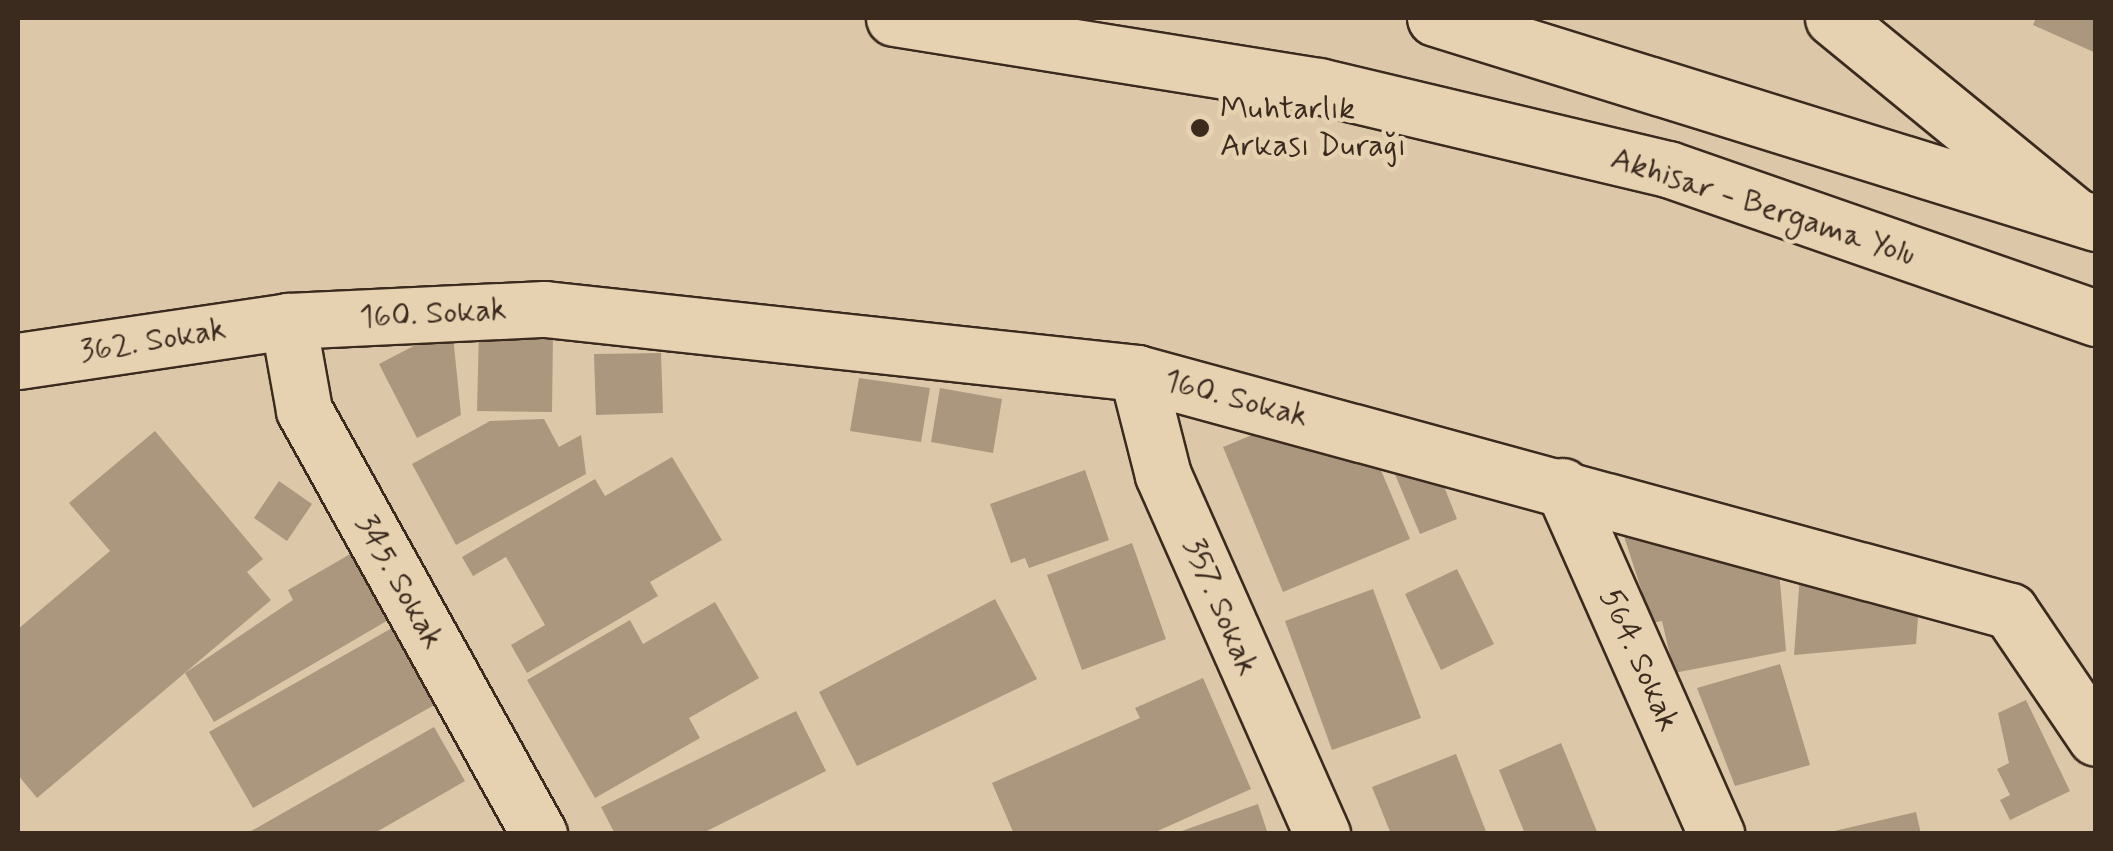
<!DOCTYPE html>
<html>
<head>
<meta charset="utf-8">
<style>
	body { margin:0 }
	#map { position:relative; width:2113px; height:851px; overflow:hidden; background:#dcc8a8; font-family:Mynerve,sans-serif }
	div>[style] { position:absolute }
	.building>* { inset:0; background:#aa977e }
	.roads { filter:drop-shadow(2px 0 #3b2a1e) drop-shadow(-2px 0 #3b2a1e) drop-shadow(0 2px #3b2a1e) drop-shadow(0 -2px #3b2a1e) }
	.minor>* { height:55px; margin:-27.5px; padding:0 27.5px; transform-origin:27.5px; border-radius:27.5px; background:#e6d2b1 }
	.primary>* { height:55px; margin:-27.5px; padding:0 27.5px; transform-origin:27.5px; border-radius:27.5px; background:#e6d2b1 }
	.dots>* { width:28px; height:28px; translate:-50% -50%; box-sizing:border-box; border:5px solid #e6d2b1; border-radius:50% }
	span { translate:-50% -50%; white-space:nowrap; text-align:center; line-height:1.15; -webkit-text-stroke:9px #e6d2b1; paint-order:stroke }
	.poi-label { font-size:32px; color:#3b2a1e }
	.left { translate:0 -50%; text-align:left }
	.street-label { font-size:32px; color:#3b2a1e }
	.frame { position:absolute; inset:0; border:20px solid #3b2a1e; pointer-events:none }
</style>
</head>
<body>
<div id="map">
	<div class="building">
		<i style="clip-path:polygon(2036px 18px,2096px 18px,2096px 53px,2033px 25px)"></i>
		<i style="clip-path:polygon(452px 326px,461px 415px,417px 438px,379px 364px)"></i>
		<i style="clip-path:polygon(479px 330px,553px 332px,552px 412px,477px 411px)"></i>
		<i style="clip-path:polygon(661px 353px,663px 413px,596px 415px,594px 354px)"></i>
		<i style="clip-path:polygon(859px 378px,930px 388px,921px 442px,850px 431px)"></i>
		<i style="clip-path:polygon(940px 388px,1002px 399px,993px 453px,931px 442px)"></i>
		<i style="clip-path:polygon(544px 419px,559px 447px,581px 435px,586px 474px,456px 545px,412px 464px,490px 421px)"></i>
		<i style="clip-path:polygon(1264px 430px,1375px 456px,1410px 539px,1283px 592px,1223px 447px)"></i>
		<i style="clip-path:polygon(155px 431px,263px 559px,247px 572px,271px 600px,37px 798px,18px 775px,18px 629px,110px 551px,69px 503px)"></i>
		<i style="clip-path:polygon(672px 457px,722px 540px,650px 582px,658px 596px,527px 673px,511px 645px,545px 625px,506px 557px,473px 576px,462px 557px,595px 479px,605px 496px)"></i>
		<i style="clip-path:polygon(1437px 469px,1457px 519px,1420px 534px,1394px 472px)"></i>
		<i style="clip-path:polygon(1085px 470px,1109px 540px,1029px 568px,1025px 558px,1011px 563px,990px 504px)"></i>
		<i style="clip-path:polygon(279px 481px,312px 504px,287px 541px,254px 518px)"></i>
		<i style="clip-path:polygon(1622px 530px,1778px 559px,1786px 651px,1674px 673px,1662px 621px,1652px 623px)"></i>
		<i style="clip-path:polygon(1132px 543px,1166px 639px,1082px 670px,1047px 575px)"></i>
		<i style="clip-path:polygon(352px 553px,390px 619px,214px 722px,185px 673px,293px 600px,288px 590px)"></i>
		<i style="clip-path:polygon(1457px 569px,1494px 644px,1441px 670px,1405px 594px)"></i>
		<i style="clip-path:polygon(1800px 575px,1919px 604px,1916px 644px,1794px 655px)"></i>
		<i style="clip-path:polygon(1373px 589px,1421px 718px,1332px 750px,1285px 621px)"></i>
		<i style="clip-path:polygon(995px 599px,1037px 679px,857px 766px,819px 692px)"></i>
		<i style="clip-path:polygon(715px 602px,759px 678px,689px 718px,700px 738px,595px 798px,527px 680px,630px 620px,643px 644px)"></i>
		<i style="clip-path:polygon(392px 628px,436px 704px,253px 808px,209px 732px)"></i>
		<i style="clip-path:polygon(1780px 664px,1810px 765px,1735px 786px,1697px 688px)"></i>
		<i style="clip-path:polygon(1203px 678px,1251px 789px,1151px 834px,1014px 834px,992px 783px,1140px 718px,1135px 708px)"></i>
		<i style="clip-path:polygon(2026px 700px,2070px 791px,2010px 820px,2000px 800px,2010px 795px,1997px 769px,2009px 763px,1998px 713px)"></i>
		<i style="clip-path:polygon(796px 711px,826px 771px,701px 834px,615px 834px,601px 807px)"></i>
		<i style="clip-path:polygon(434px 727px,465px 781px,373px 834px,246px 834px)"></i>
		<i style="clip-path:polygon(1561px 743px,1598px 834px,1525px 834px,1499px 770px)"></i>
		<i style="clip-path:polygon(1456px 754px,1487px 834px,1391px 834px,1372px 787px)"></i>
		<i style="clip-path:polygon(1258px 804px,1268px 834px,1176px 834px,1176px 833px)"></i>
		<i style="clip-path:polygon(1916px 812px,1921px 834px,1830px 834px,1830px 832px)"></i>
	</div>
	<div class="roads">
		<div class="minor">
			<i style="left:1833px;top:18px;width:311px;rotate:39.3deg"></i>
			<i style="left:288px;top:321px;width:90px;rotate:79.8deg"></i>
			<i style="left:304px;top:410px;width:485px;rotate:61deg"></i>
			<i style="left:18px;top:361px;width:273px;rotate:-8.4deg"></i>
			<i style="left:288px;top:321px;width:257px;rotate:-2.7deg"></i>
			<i style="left:545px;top:309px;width:595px;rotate:6.17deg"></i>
			<i style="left:1137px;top:373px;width:905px;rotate:15.25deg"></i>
			<i style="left:2010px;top:611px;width:153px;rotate:55.9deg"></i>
			<i style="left:1137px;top:373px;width:105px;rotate:75.7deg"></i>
			<i style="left:1163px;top:475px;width:393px;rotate:66.1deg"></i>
			<i style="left:1562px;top:486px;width:381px;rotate:66.1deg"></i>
		</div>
		<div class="primary">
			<i style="left:894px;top:18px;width:430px;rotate:9.1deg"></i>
			<i style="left:1319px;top:86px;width:359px;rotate:13.4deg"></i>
			<i style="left:1668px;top:169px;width:453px;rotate:19.2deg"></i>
			<i style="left:1435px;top:18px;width:692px;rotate:17.23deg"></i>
		</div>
	</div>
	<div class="dots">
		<i style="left:1200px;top:128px;background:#3b2a1e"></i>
	</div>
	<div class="poi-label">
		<span class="left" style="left:1220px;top:128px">Muhtarlık<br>Arkası Durağı</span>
	</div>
	<div class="street-label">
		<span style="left:1763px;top:207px;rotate:18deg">Akhisar - Bergama Yolu</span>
		<span style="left:433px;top:314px;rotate:-3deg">160. Sokak</span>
		<span style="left:153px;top:341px;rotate:-9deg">362. Sokak</span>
		<span style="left:1236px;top:399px;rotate:15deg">160. Sokak</span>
		<span style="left:399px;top:582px;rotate:61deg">345. Sokak</span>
		<span style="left:1220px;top:607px;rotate:67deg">357. Sokak</span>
		<span style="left:1639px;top:660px;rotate:66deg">564. Sokak</span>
	</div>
	<div class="frame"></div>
</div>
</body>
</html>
